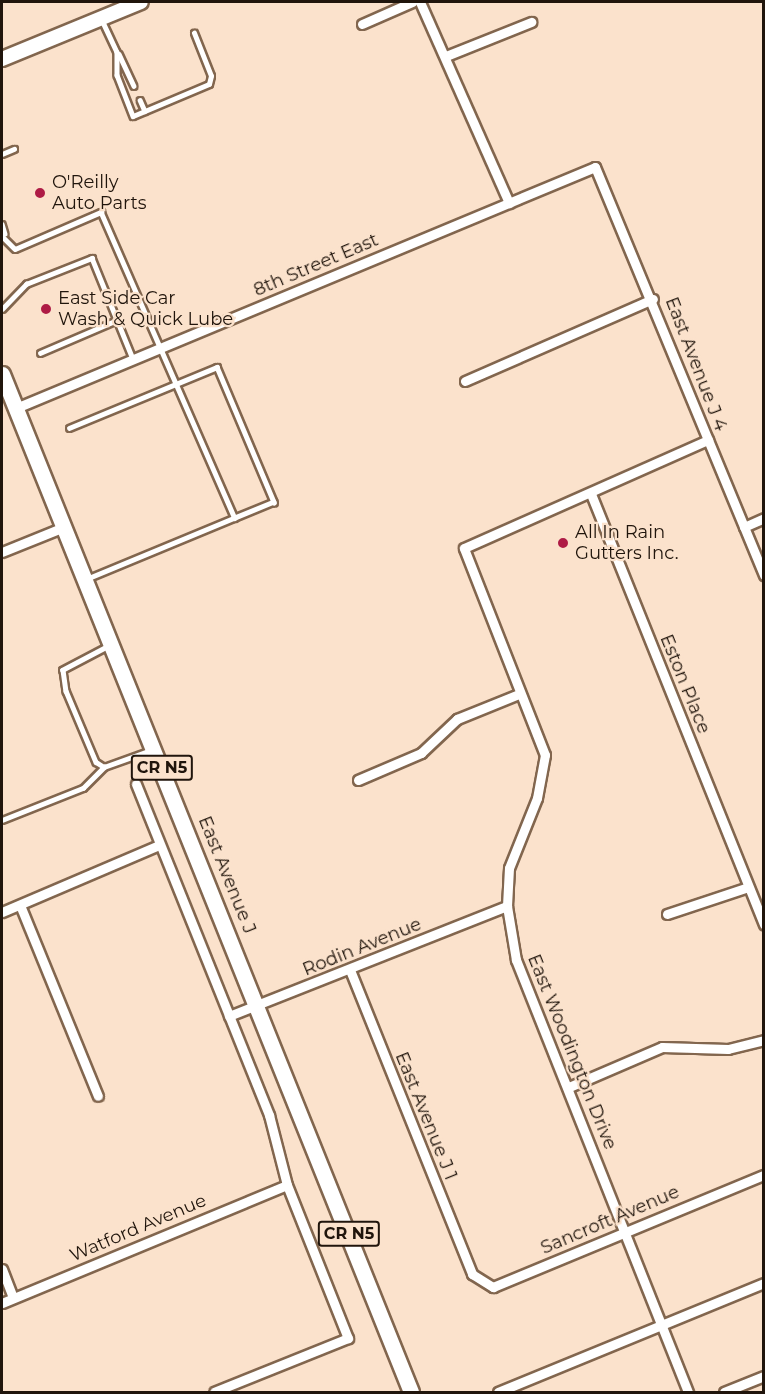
<!DOCTYPE html>
<html>
<head>
<meta charset="utf-8">
<style>
	body { margin:0 }
	#map { position:relative; width:765px; height:1394px; overflow:hidden; background:#fbe2cc; font-family:Montserrat,sans-serif }
	div>[style] { position:absolute }
	.roads { filter:drop-shadow(2px 0 #82664e) drop-shadow(-2px 0 #82664e) drop-shadow(0 2px #82664e) drop-shadow(0 -2px #82664e) }
	.service>* { height:4.5px; margin:-2.25px; padding:0 2.25px; transform-origin:2.25px; border-radius:2.25px; background:#fff }
	.minor>* { height:9px; margin:-4.5px; padding:0 4.5px; transform-origin:4.5px; border-radius:4.5px; background:#fff }
	.secondary>* { height:14px; margin:-7px; padding:0 7px; transform-origin:7px; border-radius:7px; background:#fff }
	.primary>* { height:15px; margin:-7.5px; padding:0 7.5px; transform-origin:7.5px; border-radius:7.5px; background:#fff }
	.dots>* { width:16px; height:16px; translate:-50% -50%; box-sizing:border-box; border:3px solid #fbe2cc; border-radius:50% }
	span { translate:-50% -50%; white-space:nowrap; text-align:center; line-height:1.15; -webkit-text-stroke:4.5px #fbe2cc; paint-order:stroke }
	.shield-label span { padding:2px 4px; background:#fbe2cc; border:2px solid; border-radius:4px; -webkit-text-stroke-width:0 }
	.shield-label { font-size:16px; color:#20150c; font-weight:700 }
	.poi-label { font-size:18px; color:#20150c }
	.left { translate:0 -50%; text-align:left }
	.street-label { font-size:18px; color:#20150c }
	.frame { position:absolute; inset:0; border:3px solid #20150c; pointer-events:none }
</style>
</head>
<body>
<div id="map">
	<div class="roads">
		<div class="service">
			<i style="left:102px;top:20px;width:35px;rotate:65deg"></i>
			<i style="left:117px;top:52px;width:23px;rotate:90deg"></i>
			<i style="left:117px;top:75px;width:44px;rotate:68.7deg"></i>
			<i style="left:133px;top:116px;width:82px;rotate:-22.8deg"></i>
			<i style="left:209px;top:84px;width:8px;rotate:-76deg"></i>
			<i style="left:211px;top:76px;width:46px;rotate:-111.6deg"></i>
			<i style="left:119px;top:54px;width:35px;rotate:65deg"></i>
			<i style="left:140px;top:100px;width:12px;rotate:66deg"></i>
			<i style="left:2px;top:154px;width:13px;rotate:-23deg"></i>
			<i style="left:2px;top:224px;width:10px;rotate:73deg"></i>
			<i style="left:2px;top:236px;width:18px;rotate:45deg"></i>
			<i style="left:15px;top:249px;width:94px;rotate:-23.3deg"></i>
			<i style="left:101px;top:212px;width:334px;rotate:66.4deg"></i>
			<i style="left:235px;top:518px;width:159px;rotate:157.5deg"></i>
			<i style="left:2px;top:309px;width:35px;rotate:-46deg"></i>
			<i style="left:26px;top:284px;width:71px;rotate:-21.5deg"></i>
			<i style="left:92px;top:258px;width:109px;rotate:67.9deg"></i>
			<i style="left:40px;top:353px;width:84px;rotate:-23.2deg"></i>
			<i style="left:69px;top:428px;width:160px;rotate:-22.4deg"></i>
			<i style="left:217px;top:367px;width:147px;rotate:67.1deg"></i>
			<i style="left:274px;top:502px;width:42px;rotate:157.7deg"></i>
			<i style="left:107px;top:647px;width:50px;rotate:152.4deg"></i>
			<i style="left:63px;top:670px;width:21px;rotate:82deg"></i>
			<i style="left:66px;top:691px;width:77px;rotate:67.1deg"></i>
			<i style="left:96px;top:762px;width:9px;rotate:32deg"></i>
			<i style="left:104px;top:767px;width:48px;rotate:-19.6deg"></i>
			<i style="left:2px;top:820px;width:87px;rotate:-21.6deg"></i>
			<i style="left:83px;top:788px;width:30px;rotate:-45deg"></i>
		</div>
		<div class="minor">
			<i style="left:420px;top:2px;width:220px;rotate:66.1deg"></i>
			<i style="left:362px;top:24px;width:55px;rotate:-23.7deg"></i>
			<i style="left:446px;top:56px;width:92px;rotate:-21.8deg"></i>
			<i style="left:465px;top:381px;width:205px;rotate:-23.6deg"></i>
			<i style="left:16px;top:408px;width:627px;rotate:-22.6deg"></i>
			<i style="left:595px;top:167px;width:442px;rotate:67.5deg"></i>
			<i style="left:591px;top:494px;width:464px;rotate:68.1deg"></i>
			<i style="left:744px;top:527px;width:22px;rotate:-24deg"></i>
			<i style="left:2px;top:552px;width:67px;rotate:-22deg"></i>
			<i style="left:358px;top:780px;width:69px;rotate:-23.2deg"></i>
			<i style="left:421px;top:753px;width:50px;rotate:-43.4deg"></i>
			<i style="left:457px;top:719px;width:67px;rotate:-22deg"></i>
			<i style="left:136px;top:784px;width:357px;rotate:68.1deg"></i>
			<i style="left:269px;top:1115px;width:72px;rotate:75.6deg"></i>
			<i style="left:287px;top:1185px;width:165px;rotate:68.3deg"></i>
			<i style="left:348px;top:1338px;width:144px;rotate:158.1deg"></i>
			<i style="left:20px;top:905px;width:206px;rotate:67.8deg"></i>
			<i style="left:2px;top:912px;width:171px;rotate:-23.1deg"></i>
			<i style="left:667px;top:914px;width:85px;rotate:-18.4deg"></i>
			<i style="left:350px;top:970px;width:328px;rotate:68.1deg"></i>
			<i style="left:472px;top:1274px;width:25px;rotate:32deg"></i>
			<i style="left:493px;top:1287px;width:293px;rotate:-22.5deg"></i>
			<i style="left:229px;top:1016px;width:299px;rotate:-21.6deg"></i>
			<i style="left:569px;top:1087px;width:101px;rotate:-23.3deg"></i>
			<i style="left:662px;top:1047px;width:66px;rotate:1.7deg"></i>
			<i style="left:728px;top:1049px;width:37px;rotate:-14deg"></i>
			<i style="left:2px;top:1269px;width:31px;rotate:69deg"></i>
			<i style="left:2px;top:1303px;width:308px;rotate:-22.5deg"></i>
			<i style="left:498px;top:1392px;width:287px;rotate:-22.3deg"></i>
			<i style="left:688px;top:1392px;width:465px;rotate:-111.7deg"></i>
			<i style="left:516px;top:960px;width:55px;rotate:-99.5deg"></i>
			<i style="left:507px;top:906px;width:38px;rotate:-87deg"></i>
			<i style="left:509px;top:868px;width:75px;rotate:-68.2deg"></i>
			<i style="left:537px;top:798px;width:44px;rotate:-79.5deg"></i>
			<i style="left:545px;top:755px;width:222px;rotate:-111.4deg"></i>
			<i style="left:464px;top:548px;width:267px;rotate:-23.9deg"></i>
			<i style="left:724px;top:1392px;width:43px;rotate:-21.8deg"></i>
		</div>
		<div class="secondary">
			<i style="left:2px;top:59px;width:150px;rotate:-22.3deg"></i>
		</div>
		<div class="primary">
			<i style="left:2px;top:374px;width:1097px;rotate:68.11deg"></i>
		</div>
	</div>
	<div class="dots">
		<i style="left:40px;top:193px;background:#ae1b45"></i>
		<i style="left:46px;top:309px;background:#ae1b45"></i>
		<i style="left:563px;top:543px;background:#ae1b45"></i>
	</div>
	<div class="shield-label">
		<span style="left:162px;top:768px">CR N5</span>
		<span style="left:349px;top:1234px">CR N5</span>
	</div>
	<div class="poi-label">
		<span class="left" style="left:52px;top:193px">O'Reilly<br>Auto Parts</span>
		<span class="left" style="left:58px;top:309px">East Side Car<br>Wash &amp; Quick Lube</span>
		<span class="left" style="left:575px;top:543px">All In Rain<br>Gutters Inc.</span>
	</div>
	<div class="street-label">
		<span style="left:316px;top:265px;rotate:-23deg">8th Street East</span>
		<span style="left:696px;top:364px;rotate:69deg">East Avenue J 4</span>
		<span style="left:685px;top:684px;rotate:68deg">Eston Place</span>
		<span style="left:227px;top:875px;rotate:68deg">East Avenue J</span>
		<span style="left:362px;top:947px;rotate:-22deg">Rodin Avenue</span>
		<span style="left:572px;top:1052px;rotate:68deg">East Woodington Drive</span>
		<span style="left:426px;top:1116px;rotate:68deg">East Avenue J 1</span>
		<span style="left:610px;top:1220px;rotate:-23deg">Sancroft Avenue</span>
		<span style="left:138px;top:1228px;rotate:-23deg">Watford Avenue</span>
	</div>
	<div class="frame"></div>
</div>
</body>
</html>
